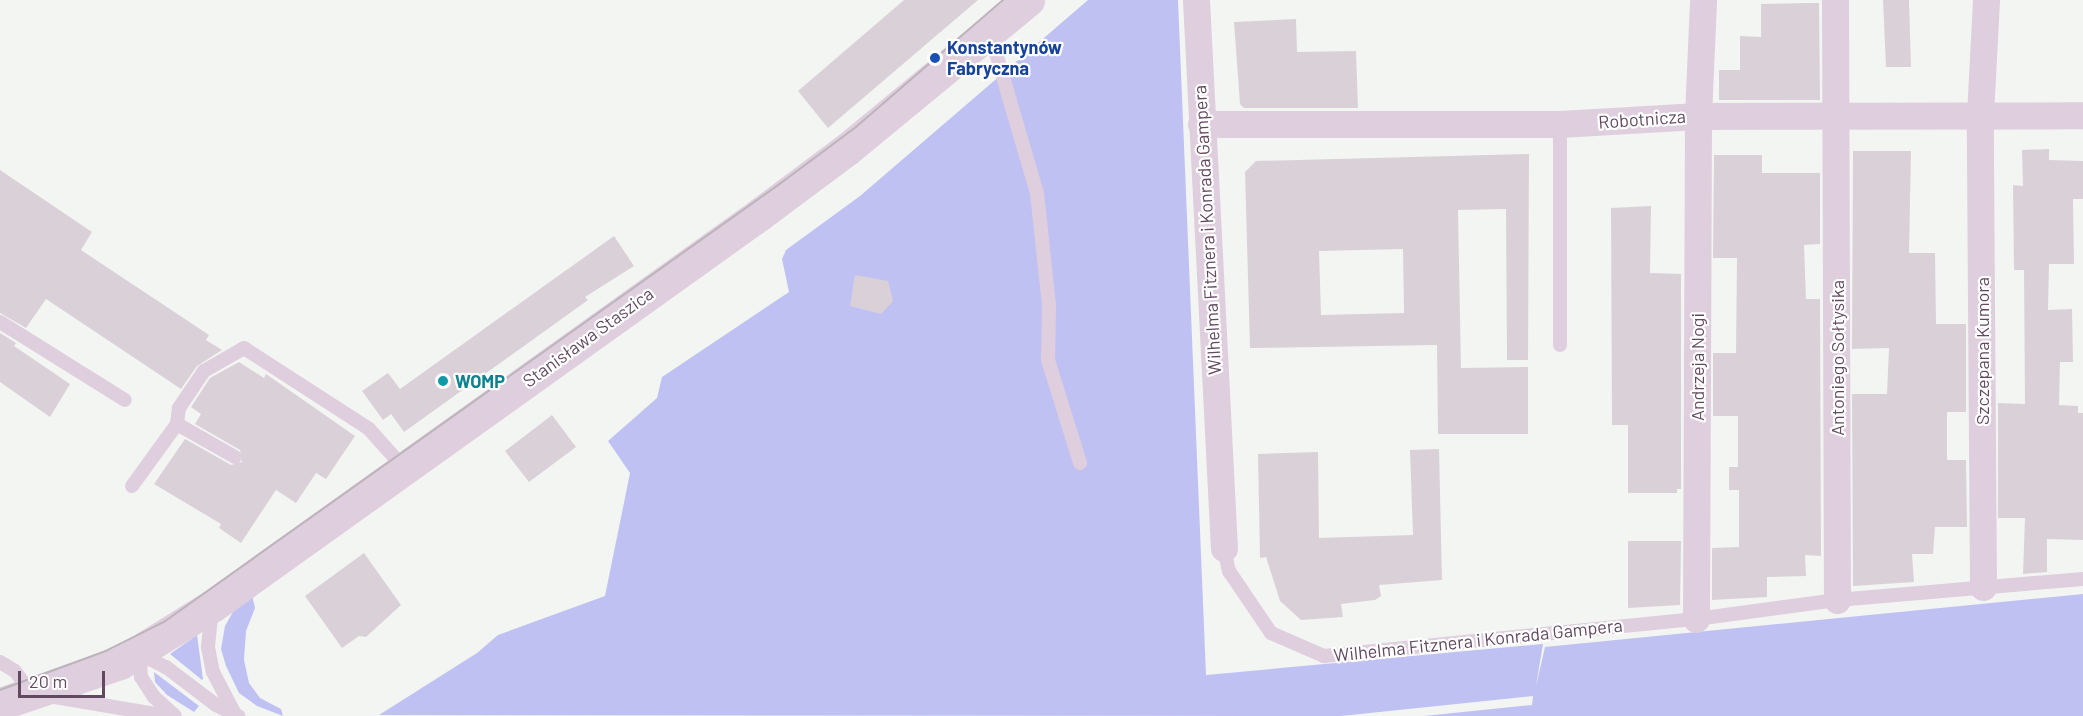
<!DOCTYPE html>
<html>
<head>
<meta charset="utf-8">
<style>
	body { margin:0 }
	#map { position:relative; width:2083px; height:716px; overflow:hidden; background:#f3f5f2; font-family:Barlow,sans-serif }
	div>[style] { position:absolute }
	.green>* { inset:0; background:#c0c1f3 }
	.building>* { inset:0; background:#dad1d8 }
	.service>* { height:14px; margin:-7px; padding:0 7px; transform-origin:7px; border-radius:7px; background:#dfcede }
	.minor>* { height:27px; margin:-13.5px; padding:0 13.5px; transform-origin:13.5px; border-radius:13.5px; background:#dfcede }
	.tertiary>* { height:33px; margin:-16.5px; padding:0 16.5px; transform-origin:16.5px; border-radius:16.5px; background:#dfcede }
	.tram>* { height:1.5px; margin:-0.75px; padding:0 0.75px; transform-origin:0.75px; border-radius:0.75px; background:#bdb4bb }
	.dots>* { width:16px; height:16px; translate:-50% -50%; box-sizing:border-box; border:3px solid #fff; border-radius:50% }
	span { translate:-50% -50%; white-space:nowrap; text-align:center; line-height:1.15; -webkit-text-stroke:4.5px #fff; paint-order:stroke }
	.transit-label { font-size:18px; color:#164399; font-weight:700 }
	.left { translate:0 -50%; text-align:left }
	.street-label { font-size:18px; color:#624960 }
	.culture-label { font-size:18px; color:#0d838f; font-weight:700 }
	.scale { position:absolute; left:18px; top:671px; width:87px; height:27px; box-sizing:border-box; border:3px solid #624960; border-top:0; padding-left:8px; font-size:18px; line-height:21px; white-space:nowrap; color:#624960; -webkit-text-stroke:4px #fff; paint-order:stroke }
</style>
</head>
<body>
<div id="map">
	<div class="green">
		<i style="clip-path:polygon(1088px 0,1178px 0,1206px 675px,1543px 644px,1536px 686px,1545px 647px,2083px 594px,2083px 716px,1424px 716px,1532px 705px,1533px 696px,1341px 716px,379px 715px,477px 653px,498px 635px,605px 596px,630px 473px,608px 441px,657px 398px,662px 377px,789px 292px,782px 259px,786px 250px,860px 196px)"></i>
		<i style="clip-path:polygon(252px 595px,255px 608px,246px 631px,244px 660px,249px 683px,260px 698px,281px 709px,283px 716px,257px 706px,239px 693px,226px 666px,221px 649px,225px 626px,234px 610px)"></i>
		<i style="clip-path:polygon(197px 635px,203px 679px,202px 680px,170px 654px)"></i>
		<i style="clip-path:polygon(154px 672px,199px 706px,194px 712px,167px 695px,155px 682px)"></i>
	</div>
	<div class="building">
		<i style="clip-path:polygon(904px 0,978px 0,828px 128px,798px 91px)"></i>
		<i style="clip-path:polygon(1883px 0,1909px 0,1911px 67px,1886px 67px)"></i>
		<i style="clip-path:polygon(1807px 3px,1819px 3px,1820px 100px,1719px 100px,1719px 70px,1740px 70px,1740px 36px,1761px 37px,1761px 4px)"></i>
		<i style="clip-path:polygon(1296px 19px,1297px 52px,1356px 51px,1358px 108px,1244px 108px,1240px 104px,1234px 22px)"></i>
		<i style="clip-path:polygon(2049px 149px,2049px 160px,2083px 161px,2083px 199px,2073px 199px,2074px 264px,2049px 264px,2048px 310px,2072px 309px,2073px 362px,2060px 362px,2059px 405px,2078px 406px,2078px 413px,2083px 413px,2083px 540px,2047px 539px,2047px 572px,2023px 574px,2025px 518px,1998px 518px,1998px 403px,2025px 404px,2024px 270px,2014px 270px,2013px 185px,2023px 186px,2022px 150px)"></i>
		<i style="clip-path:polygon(1853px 151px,1911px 151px,1909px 253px,1935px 253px,1936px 324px,1966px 324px,1966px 412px,1947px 412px,1947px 460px,1966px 460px,1967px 527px,1935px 527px,1933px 554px,1912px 554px,1914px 582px,1853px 586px,1852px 394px,1887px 394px,1889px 348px,1852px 349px)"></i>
		<i style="clip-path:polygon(evenodd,1529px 154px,1528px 360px,1507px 360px,1506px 209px,1458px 210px,1461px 368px,1528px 367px,1528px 434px,1438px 434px,1437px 345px,1250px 348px,1245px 172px,1256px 161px,1529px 154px,1403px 249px,1404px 313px,1321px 315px,1319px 251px,1403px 249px)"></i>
		<i style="clip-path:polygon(1714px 155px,1762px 155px,1762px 173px,1820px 173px,1820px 244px,1804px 245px,1806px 299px,1820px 299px,1821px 556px,1805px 555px,1806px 576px,1767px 577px,1767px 597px,1712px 600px,1712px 548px,1739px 547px,1739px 490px,1729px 490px,1729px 467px,1738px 467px,1738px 416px,1713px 416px,1713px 353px,1736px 353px,1737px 258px,1713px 258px)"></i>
		<i style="clip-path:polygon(0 170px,92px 232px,81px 250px,209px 335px,206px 340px,222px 350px,197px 366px,181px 389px,46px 299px,26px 328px,0 313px)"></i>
		<i style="clip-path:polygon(1651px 206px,1650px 273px,1681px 274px,1681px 489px,1677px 489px,1677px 493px,1628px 493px,1628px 425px,1612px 425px,1611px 208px)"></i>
		<i style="clip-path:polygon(614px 236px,634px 266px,585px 297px,588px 300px,404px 432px,391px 414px,383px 420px,362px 391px,388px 373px,400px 389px)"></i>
		<i style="clip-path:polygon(855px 275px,888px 281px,893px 301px,881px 314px,850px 306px)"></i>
		<i style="clip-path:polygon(0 333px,16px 343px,14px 346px,70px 384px,50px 417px,0 382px)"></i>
		<i style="clip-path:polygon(239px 362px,264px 378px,266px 374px,355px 436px,326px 479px,316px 473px,296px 503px,276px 490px,241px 543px,219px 528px,221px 524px,154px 484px,185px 439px,231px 465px,242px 462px,240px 450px,195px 424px,201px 414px,191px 407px,210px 378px)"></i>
		<i style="clip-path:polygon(552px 415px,576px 447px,529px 482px,505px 451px)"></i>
		<i style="clip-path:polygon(1439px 449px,1442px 580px,1379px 585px,1381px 596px,1375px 600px,1341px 604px,1343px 617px,1301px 620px,1280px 601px,1266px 557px,1260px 558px,1258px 454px,1318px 452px,1319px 538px,1413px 535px,1410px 450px)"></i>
		<i style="clip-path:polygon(1628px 541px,1681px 541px,1680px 605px,1628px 608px)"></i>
		<i style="clip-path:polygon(364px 553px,401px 605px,366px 637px,359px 636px,342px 648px,305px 596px)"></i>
	</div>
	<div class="service">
		<i style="left:984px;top:37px;width:20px;rotate:53deg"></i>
		<i style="left:996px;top:53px;width:146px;rotate:73.7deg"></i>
		<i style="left:1037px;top:193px;width:113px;rotate:83.9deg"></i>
		<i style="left:1049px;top:305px;width:55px;rotate:91deg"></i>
		<i style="left:1048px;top:360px;width:108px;rotate:72.7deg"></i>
		<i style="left:0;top:322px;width:147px;rotate:32deg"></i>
		<i style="left:1560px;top:345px;width:221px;rotate:-90deg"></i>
		<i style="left:235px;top:457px;width:67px;rotate:-150.4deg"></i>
		<i style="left:177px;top:424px;width:16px;rotate:-83deg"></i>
		<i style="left:179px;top:408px;width:45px;rotate:-56deg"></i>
		<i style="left:204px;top:371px;width:46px;rotate:-29.9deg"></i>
		<i style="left:244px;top:348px;width:149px;rotate:32.9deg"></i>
		<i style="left:369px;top:429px;width:52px;rotate:48.1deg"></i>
		<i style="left:132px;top:486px;width:77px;rotate:-54deg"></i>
		<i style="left:1224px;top:548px;width:24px;rotate:78deg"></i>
		<i style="left:1229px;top:571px;width:75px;rotate:55.9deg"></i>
		<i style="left:1271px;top:633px;width:58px;rotate:23.5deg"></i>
		<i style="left:1324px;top:656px;width:374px;rotate:-5.7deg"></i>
		<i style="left:1696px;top:619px;width:142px;rotate:-7.7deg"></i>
		<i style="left:1837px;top:600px;width:247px;rotate:-4.9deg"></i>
		<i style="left:212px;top:608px;width:39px;rotate:96deg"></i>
		<i style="left:208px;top:647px;width:25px;rotate:79deg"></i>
		<i style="left:213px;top:672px;width:47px;rotate:62.4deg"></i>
		<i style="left:140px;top:654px;width:29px;rotate:27deg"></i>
		<i style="left:166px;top:667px;width:63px;rotate:37.2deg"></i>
		<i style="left:216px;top:705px;width:25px;rotate:26deg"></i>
		<i style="left:140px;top:654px;width:23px;rotate:88deg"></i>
		<i style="left:141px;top:677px;width:24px;rotate:57deg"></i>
		<i style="left:154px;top:697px;width:28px;rotate:42deg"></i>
		<i style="left:0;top:662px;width:17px;rotate:31deg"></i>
		<i style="left:15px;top:671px;width:27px;rotate:54deg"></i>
		<i style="left:31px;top:693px;width:138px;rotate:9.6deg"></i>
	</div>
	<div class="minor">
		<i style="left:1196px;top:0;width:549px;rotate:87.08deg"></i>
		<i style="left:1835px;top:0;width:600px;rotate:89.81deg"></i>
		<i style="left:1201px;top:124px;width:359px"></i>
		<i style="left:1560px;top:124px;width:138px;rotate:-3.3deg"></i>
		<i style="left:1698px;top:116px;width:385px;rotate:-0.1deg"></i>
		<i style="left:1983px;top:587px;width:472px;rotate:-90.4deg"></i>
		<i style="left:1980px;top:115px;width:115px;rotate:-87deg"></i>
		<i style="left:1696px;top:619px;width:503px;rotate:-89.77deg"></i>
		<i style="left:1698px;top:116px;width:116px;rotate:-87.5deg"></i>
	</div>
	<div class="tertiary">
		<i style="left:0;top:704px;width:127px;rotate:-18.9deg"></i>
		<i style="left:120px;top:663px;width:108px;rotate:-31.8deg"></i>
		<i style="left:212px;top:606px;width:674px;rotate:-35.58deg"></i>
		<i style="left:760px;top:214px;width:107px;rotate:-36.7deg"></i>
		<i style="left:846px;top:150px;width:236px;rotate:-39.5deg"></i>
	</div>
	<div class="tram">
		<i style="left:0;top:690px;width:113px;rotate:-20.2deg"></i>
		<i style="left:106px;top:651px;width:65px;rotate:-26.6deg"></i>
		<i style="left:164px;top:622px;width:757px;rotate:-35.43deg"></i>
		<i style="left:781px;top:183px;width:94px;rotate:-36.7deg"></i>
		<i style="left:856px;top:127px;width:194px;rotate:-40.8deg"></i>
	</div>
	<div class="dots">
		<i style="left:935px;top:58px;background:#1a4fb4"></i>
		<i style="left:443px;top:381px;background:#0f9aa8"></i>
	</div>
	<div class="transit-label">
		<span class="left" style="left:947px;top:58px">Konstantynów<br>Fabryczna</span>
	</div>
	<div class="street-label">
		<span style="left:1642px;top:119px;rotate:-4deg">Robotnicza</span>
		<span style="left:1207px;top:230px;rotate:-93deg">Wilhelma Fitznera i Konrada Gampera</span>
		<span style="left:588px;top:337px;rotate:-36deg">Stanisława Staszica</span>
		<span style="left:1982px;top:351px;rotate:-90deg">Szczepana Kumora</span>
		<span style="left:1837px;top:358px;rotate:-90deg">Antoniego Sołtysika</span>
		<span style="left:1697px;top:367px;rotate:-90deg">Andrzeja Nogi</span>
		<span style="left:1478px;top:640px;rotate:-6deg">Wilhelma Fitznera i Konrada Gampera</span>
	</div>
	<div class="culture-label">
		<span class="left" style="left:455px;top:381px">WOMP</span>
	</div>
	<div class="scale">20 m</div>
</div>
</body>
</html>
